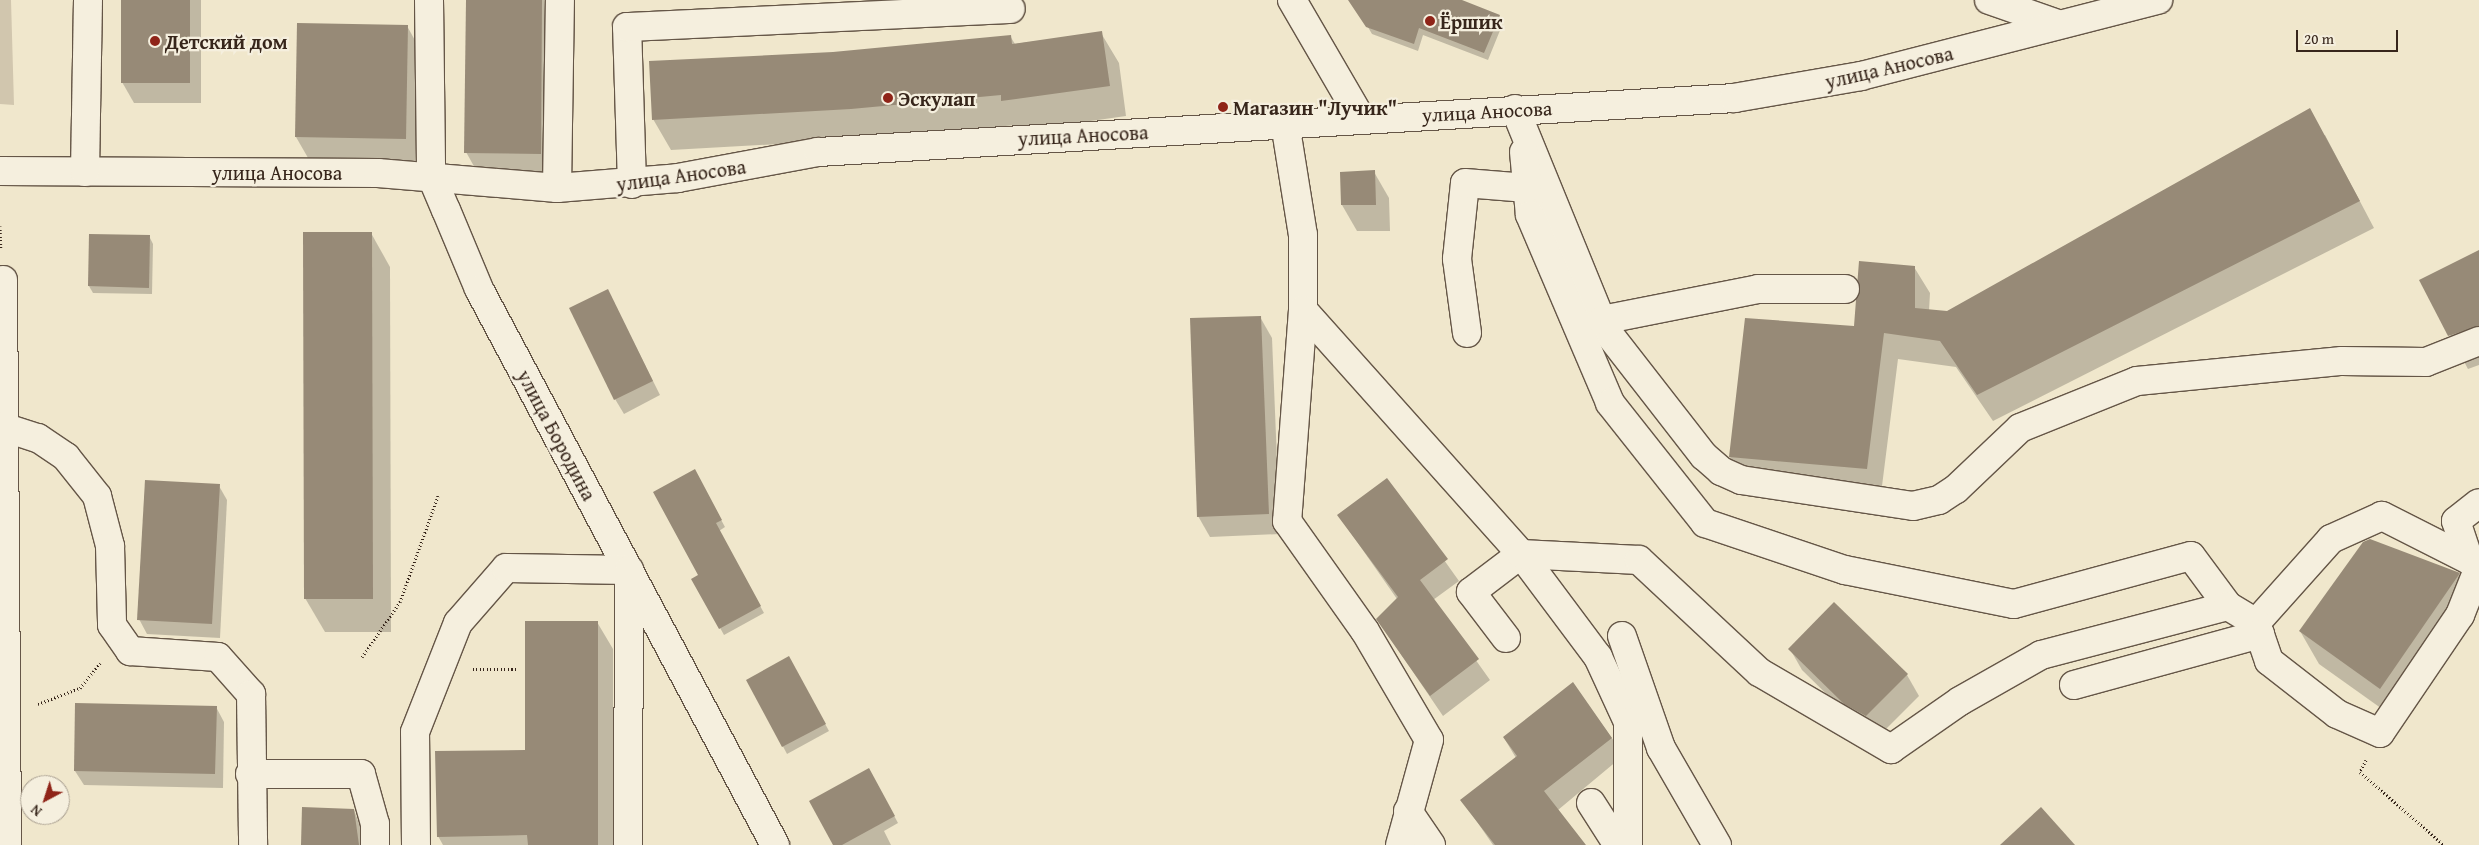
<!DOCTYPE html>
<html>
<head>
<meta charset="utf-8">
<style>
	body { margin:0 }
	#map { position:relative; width:2479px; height:845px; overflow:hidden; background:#f0e7cc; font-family:"Gentium Book Plus",serif }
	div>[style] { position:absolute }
	.green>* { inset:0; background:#d1c6ae }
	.shadow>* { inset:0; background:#0003 }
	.building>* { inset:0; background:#978a77 }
	.path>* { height:3px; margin-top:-1.5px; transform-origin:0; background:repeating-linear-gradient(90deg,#37261b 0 1px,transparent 0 3.5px) }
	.roads { filter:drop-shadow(1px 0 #655647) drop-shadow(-1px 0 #655647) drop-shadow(0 1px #655647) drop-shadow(0 -1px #655647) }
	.minor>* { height:28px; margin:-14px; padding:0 14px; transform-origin:14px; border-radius:14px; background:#f5efde }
	.dots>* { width:14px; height:14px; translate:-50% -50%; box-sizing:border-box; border:2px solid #f5efde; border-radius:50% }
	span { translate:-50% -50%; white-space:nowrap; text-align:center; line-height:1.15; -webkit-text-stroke:4.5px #f5efde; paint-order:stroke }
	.poi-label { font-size:20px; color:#37261b; font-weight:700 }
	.left { translate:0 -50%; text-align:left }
	.street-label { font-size:20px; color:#37261b }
	.north { position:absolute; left:20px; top:775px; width:50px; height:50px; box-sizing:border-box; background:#f5efde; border:1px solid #a99f90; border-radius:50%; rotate:220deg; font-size:14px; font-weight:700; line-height:20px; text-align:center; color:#37261b }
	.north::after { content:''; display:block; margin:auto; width:18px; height:22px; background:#8f2418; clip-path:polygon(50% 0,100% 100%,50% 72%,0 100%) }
	.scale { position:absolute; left:2296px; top:30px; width:102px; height:22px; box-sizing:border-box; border:2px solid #37261b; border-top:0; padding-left:6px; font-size:15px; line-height:18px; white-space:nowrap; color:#37261b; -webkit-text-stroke:4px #f5efde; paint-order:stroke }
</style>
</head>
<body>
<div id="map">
	<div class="green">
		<i style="clip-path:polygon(0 0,11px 0,14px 105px,0 104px)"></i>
	</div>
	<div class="shadow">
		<i style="clip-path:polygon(122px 0,201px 0,201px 103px,134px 103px,122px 82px)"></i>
		<i style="clip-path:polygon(468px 0,560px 0,559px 187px,485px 186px,466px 152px)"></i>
		<i style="clip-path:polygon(1352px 0,1458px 0,1499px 16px,1503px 23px,1488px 60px,1423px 35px,1418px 51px,1372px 34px)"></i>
		<i style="clip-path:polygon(407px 26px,426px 60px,424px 172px,315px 170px,296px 137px)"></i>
		<i style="clip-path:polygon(1101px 33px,1119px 63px,1126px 116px,1020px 131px,1016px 125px,869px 139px,671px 150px,653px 119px,833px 53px,1010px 36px,1015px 44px)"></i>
		<i style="clip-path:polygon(2325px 135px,2374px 228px,1993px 421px,1956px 367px,1898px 359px,1881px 494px,1745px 483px,1730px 457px,1914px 267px,1930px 293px,1929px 311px,1947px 313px)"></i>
		<i style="clip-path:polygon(1374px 172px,1389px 198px,1390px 231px,1357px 231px,1342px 205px,1342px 174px)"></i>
		<i style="clip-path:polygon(371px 233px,390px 267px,391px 632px,325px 632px,305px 598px)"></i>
		<i style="clip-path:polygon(149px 236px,153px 244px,152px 294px,93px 293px,89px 286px)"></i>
		<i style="clip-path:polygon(2479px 251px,2479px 365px,2468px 369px,2421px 281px)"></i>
		<i style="clip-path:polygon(615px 305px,660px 395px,624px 414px,615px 399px)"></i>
		<i style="clip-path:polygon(1260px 317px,1272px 338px,1280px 534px,1210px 537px,1198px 516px)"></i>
		<i style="clip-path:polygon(694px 470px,725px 527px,719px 531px,764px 613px,724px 635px,693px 579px,700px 576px)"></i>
		<i style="clip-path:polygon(1387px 480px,1459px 581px,1433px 600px,1490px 680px,1443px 716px,1377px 619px,1397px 599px,1339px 516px)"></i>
		<i style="clip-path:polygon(219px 486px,227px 500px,220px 638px,147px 634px,139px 619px)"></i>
		<i style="clip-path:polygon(2459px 574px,2478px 607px,2399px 721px,2319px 664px,2300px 631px)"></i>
		<i style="clip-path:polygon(597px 622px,613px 649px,613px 845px,443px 845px,438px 836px,526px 751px)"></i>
		<i style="clip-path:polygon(1790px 649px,1907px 675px,1919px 696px,1878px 737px,1857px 724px,1802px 670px)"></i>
		<i style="clip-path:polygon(789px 658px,829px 731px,787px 754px,748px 680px)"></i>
		<i style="clip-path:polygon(1573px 684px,1624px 755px,1558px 810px,1584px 845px,1493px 845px,1462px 800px,1516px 758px,1504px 738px)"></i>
		<i style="clip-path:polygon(216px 707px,224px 722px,223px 788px,84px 785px,75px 771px)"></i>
		<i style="clip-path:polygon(869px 769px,898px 823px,884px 831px,891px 845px,834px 845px)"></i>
		<i style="clip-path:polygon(354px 810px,367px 845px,302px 845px)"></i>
	</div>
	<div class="building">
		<i style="clip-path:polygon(121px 0,190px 0,190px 83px,121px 83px)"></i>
		<i style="clip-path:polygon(466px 0,542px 0,541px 154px,464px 153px)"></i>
		<i style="clip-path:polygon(1348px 0,1462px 0,1500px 15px,1484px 53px,1419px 28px,1414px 44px,1366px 27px)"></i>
		<i style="clip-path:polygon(297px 23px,408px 25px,406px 139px,295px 137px)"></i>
		<i style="clip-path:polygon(1102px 31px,1110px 86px,1001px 101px,1001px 95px,851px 109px,652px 120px,649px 61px,833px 52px,1011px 35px,1012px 44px)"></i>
		<i style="clip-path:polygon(2310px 108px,2360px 201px,1977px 395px,1940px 341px,1884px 333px,1867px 469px,1729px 457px,1745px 318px,1854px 326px,1859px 261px,1915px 266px,1915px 308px,1947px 311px)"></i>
		<i style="clip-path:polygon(1375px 170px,1376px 205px,1341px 205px,1340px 172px)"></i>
		<i style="clip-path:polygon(303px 232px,372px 232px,373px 599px,304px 599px)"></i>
		<i style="clip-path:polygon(89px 234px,150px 235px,149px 288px,88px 286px)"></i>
		<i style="clip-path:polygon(2479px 250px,2479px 326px,2448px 336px,2419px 280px)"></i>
		<i style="clip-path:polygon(608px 289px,653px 381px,614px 400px,569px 308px)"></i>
		<i style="clip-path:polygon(1261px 316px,1269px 514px,1197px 517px,1190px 318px)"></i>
		<i style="clip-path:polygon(695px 469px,722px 520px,716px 523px,761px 606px,719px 629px,691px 579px,698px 575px,653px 492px)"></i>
		<i style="clip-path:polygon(1387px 478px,1448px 559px,1420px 580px,1479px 659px,1430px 696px,1376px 619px,1398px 597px,1337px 515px)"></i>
		<i style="clip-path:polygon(145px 480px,220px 484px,212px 624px,137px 620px)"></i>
		<i style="clip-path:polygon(2370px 539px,2460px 573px,2380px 689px,2299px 631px,2363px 542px)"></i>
		<i style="clip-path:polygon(1834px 602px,1908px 674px,1866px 716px,1844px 704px,1788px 649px)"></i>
		<i style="clip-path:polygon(525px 621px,598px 621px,598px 845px,528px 845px,527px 835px,437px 837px,435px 751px,525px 750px)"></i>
		<i style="clip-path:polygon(789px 656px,826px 724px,782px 747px,746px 680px)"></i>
		<i style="clip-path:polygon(1573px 682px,1612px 738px,1544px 791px,1586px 845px,1495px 845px,1460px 800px,1517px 756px,1503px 737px)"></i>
		<i style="clip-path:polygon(75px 703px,217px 706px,215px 774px,74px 771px)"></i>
		<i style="clip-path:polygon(869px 768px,895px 816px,842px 845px,833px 845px,809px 801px)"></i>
		<i style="clip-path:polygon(302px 807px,354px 809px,359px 845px,301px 845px)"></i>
		<i style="clip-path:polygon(2041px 807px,2075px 845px,2000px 845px)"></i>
	</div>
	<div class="path">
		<i style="left:0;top:226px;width:24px;rotate:88deg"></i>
		<i style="left:362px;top:657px;width:67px;rotate:-55.4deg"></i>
		<i style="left:400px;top:602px;width:113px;rotate:-70.3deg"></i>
		<i style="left:473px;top:669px;width:44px"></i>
		<i style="left:38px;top:704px;width:45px;rotate:-20.9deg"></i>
		<i style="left:80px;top:688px;width:32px;rotate:-51deg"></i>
		<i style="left:2366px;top:760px;width:13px;rotate:117deg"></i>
		<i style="left:2360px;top:772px;width:111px;rotate:41deg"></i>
	</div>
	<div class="roads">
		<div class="minor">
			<i style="left:429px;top:0;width:175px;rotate:89.3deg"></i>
			<i style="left:431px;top:175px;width:38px;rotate:67deg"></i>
			<i style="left:446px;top:210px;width:86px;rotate:67.3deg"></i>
			<i style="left:479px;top:289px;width:630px;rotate:61.97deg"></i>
			<i style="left:1292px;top:0;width:135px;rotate:59.8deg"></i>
			<i style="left:1989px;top:0;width:73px;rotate:19.2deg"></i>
			<i style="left:1515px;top:109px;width:238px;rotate:67.8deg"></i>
			<i style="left:1605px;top:329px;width:161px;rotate:52.1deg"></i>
			<i style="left:1704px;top:456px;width:23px;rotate:41deg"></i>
			<i style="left:1721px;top:471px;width:22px;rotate:24deg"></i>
			<i style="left:1741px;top:480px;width:174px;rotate:8.6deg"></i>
			<i style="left:1913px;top:506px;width:27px;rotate:-13deg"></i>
			<i style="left:1939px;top:500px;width:20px;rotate:-33deg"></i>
			<i style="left:1956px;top:489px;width:88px;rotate:-43.6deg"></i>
			<i style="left:2020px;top:428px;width:126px;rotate:-21.9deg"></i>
			<i style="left:2137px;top:381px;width:206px;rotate:-5.6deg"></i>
			<i style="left:2342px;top:361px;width:84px;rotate:0.7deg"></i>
			<i style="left:2426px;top:362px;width:57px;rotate:-21.6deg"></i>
			<i style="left:1285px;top:123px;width:113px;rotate:80.9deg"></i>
			<i style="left:1303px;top:235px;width:75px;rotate:90deg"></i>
			<i style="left:1303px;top:310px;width:327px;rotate:48.2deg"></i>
			<i style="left:1521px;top:554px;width:129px;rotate:53.2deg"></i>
			<i style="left:1598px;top:657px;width:72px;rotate:65.2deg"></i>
			<i style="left:1628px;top:722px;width:123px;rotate:90deg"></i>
			<i style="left:1524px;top:152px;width:63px;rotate:84.6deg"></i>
			<i style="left:1530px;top:215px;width:204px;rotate:66.9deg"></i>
			<i style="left:1610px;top:403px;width:153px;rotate:51.6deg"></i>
			<i style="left:1705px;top:523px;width:148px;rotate:18.6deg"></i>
			<i style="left:1845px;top:570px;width:172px;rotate:11.4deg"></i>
			<i style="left:2014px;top:604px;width:183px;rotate:-15.2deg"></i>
			<i style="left:2191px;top:556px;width:62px;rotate:53.5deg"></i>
			<i style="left:0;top:171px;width:378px;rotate:0.3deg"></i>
			<i style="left:378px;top:173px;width:180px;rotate:4.8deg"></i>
			<i style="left:557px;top:188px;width:121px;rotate:-4.7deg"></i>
			<i style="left:678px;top:178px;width:142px;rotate:-10.5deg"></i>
			<i style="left:818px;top:152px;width:918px;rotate:-3.37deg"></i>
			<i style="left:1734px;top:98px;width:129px;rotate:-9.8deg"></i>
			<i style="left:1861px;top:76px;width:307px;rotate:-14.4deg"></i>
			<i style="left:85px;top:172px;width:172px;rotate:-89deg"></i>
			<i style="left:632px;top:184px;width:157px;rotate:-91.8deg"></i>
			<i style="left:627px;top:27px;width:384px;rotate:-2.7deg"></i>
			<i style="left:557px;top:188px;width:188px;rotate:-89.1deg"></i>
			<i style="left:3px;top:280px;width:565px;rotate:89.59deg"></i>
			<i style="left:1303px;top:310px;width:212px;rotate:94.3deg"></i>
			<i style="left:1287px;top:521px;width:135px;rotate:54.7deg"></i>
			<i style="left:1365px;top:631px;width:126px;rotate:59.6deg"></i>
			<i style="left:1429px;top:740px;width:109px;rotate:105.4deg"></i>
			<i style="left:1602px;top:320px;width:159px;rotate:-11.2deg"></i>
			<i style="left:1758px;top:289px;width:87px"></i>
			<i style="left:1467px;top:333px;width:75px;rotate:-97.7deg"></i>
			<i style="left:1457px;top:259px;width:76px;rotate:-84deg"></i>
			<i style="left:1465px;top:183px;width:62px;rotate:4.6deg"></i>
			<i style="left:0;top:426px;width:40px;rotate:18deg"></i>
			<i style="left:38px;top:438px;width:34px;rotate:34deg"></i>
			<i style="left:66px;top:457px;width:50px;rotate:51.5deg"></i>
			<i style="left:97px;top:496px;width:52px;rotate:75.4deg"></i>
			<i style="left:110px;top:546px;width:79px;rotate:88.5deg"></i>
			<i style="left:112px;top:625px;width:32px;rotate:55deg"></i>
			<i style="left:130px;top:651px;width:88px;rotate:3.9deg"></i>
			<i style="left:218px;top:657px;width:50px;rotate:48.3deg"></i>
			<i style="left:251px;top:694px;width:151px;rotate:89.2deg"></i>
			<i style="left:2469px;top:560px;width:41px;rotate:-108.4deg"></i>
			<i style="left:2456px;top:521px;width:29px;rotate:-38deg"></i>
			<i style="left:2479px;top:565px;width:109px;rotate:-153.2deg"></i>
			<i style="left:2382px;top:516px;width:56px;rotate:155.7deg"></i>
			<i style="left:2331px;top:539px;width:113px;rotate:131.8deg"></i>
			<i style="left:2256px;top:623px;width:40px;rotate:71.1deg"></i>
			<i style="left:2269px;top:661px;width:86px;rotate:37.9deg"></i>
			<i style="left:2337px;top:714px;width:47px;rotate:23.8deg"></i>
			<i style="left:2380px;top:733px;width:143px;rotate:-55.9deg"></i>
			<i style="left:2460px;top:615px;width:52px;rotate:-68.4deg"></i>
			<i style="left:1622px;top:636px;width:119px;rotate:70.8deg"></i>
			<i style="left:1661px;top:748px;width:112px;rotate:60deg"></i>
			<i style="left:1506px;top:638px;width:58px;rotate:-127.3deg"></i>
			<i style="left:1471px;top:592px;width:63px;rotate:-37.2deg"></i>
			<i style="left:1521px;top:554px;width:118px;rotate:2.9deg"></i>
			<i style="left:1639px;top:560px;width:164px;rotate:43deg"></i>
			<i style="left:1759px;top:672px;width:153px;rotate:30.3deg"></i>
			<i style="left:1891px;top:749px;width:84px;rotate:-34.8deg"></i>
			<i style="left:1960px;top:701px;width:93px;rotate:-29.6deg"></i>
			<i style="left:2041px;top:655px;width:193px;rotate:-14.7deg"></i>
			<i style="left:2228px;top:606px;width:33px;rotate:31deg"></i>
			<i style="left:2074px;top:685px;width:193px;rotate:-15.3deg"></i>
			<i style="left:250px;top:774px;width:111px"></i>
			<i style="left:361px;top:774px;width:52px;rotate:74.4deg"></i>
			<i style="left:375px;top:824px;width:21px;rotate:90deg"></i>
			<i style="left:1591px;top:803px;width:50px;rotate:57.3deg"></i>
			<i style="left:1408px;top:811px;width:41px;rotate:55.9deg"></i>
			<i style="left:416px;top:845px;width:113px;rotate:-90.5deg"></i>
			<i style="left:415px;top:732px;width:117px;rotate:-68.5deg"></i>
			<i style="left:458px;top:623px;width:73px;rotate:-48.9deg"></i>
			<i style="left:506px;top:568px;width:123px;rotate:0.9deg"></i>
			<i style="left:629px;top:570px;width:275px;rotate:90.2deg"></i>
		</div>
	</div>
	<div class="dots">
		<i style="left:1430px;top:21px;background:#8f2418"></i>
		<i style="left:155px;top:41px;background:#8f2418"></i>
		<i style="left:888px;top:98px;background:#8f2418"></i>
		<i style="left:1223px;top:107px;background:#8f2418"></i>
	</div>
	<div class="poi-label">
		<span class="left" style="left:1440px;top:21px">Ёршик</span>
		<span class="left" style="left:165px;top:41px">Детский дом</span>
		<span class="left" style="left:898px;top:98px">Эскулап</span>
		<span class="left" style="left:1233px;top:107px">Магазин "Лучик"</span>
	</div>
	<div class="street-label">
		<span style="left:1889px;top:67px;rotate:-13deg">улица Аносова</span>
		<span style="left:1487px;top:111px;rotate:-3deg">улица Аносова</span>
		<span style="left:1083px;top:135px;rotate:-3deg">улица Аносова</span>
		<span style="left:277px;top:172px">улица Аносова</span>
		<span style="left:681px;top:175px;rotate:-8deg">улица Аносова</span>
		<span style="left:557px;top:435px;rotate:62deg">улица Бородина</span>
	</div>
	<div class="north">N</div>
	<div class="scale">20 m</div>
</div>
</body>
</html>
